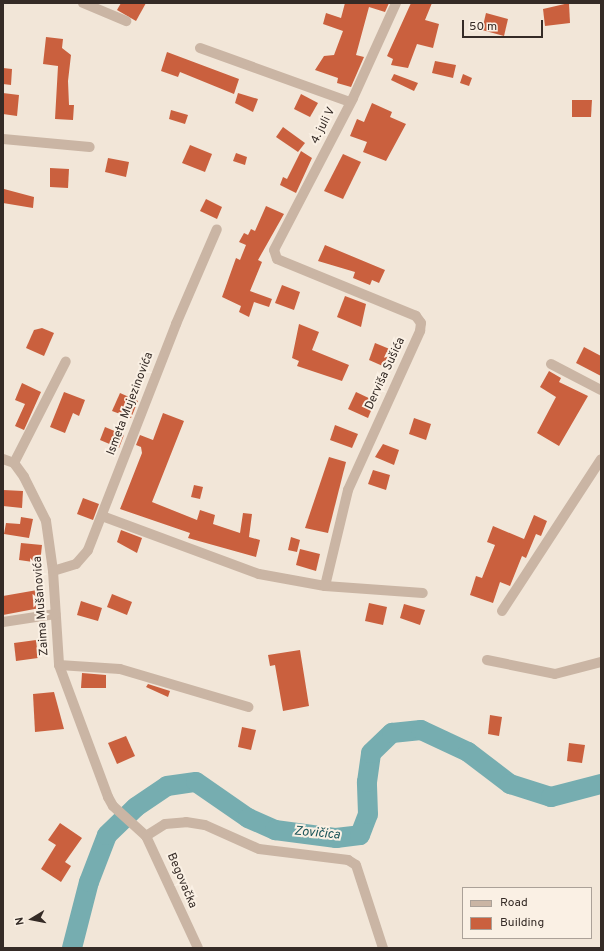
<!DOCTYPE html>
<html>
<head>
<meta charset="utf-8">
<style>
	body { margin:0 }
	#map { position:relative; width:604px; height:951px; overflow:hidden; background:#f2e6d8; font-family:Overpass,sans-serif }
	div>[style] { position:absolute }
	.river>* { height:20px; margin:-10px; padding:0 10px; transform-origin:10px; border-radius:10px; background:#76adb0 }
	.building>* { inset:0; background:#ca603e }
	.minor>* { height:10px; margin:-5px; padding:0 5px; transform-origin:5px; border-radius:5px; background:#cab5a4 }
	span { translate:-50% -50%; white-space:nowrap; text-align:center; line-height:1.15; -webkit-text-stroke:4px #faf0e4; paint-order:stroke }
	.street-label { font-size:12px; color:#352b26 }
	.water-label { font-size:13px; color:#1a5458; font-style:italic }
	.frame { position:absolute; inset:0; border:4px solid #352b26; pointer-events:none }
	.legend { position:absolute; left:462px; top:887px; width:130px; height:52px; box-sizing:border-box; background:#faf0e4; border:1px solid #aba198; margin:0; padding:5px 7px; list-style:none; font-size:12px; color:#352b26 }
	.legend li { display:flex; align-items:center; gap:8px; height:20px }
	.legend b { width:20px; border:1px solid #aba198 }
	.north { position:absolute; left:12px; top:899px; width:40px; height:40px; -webkit-text-stroke:3px #faf0e4; paint-order:stroke; rotate:260deg; font-size:11px; font-weight:700; line-height:16px; text-align:center; color:#352b26 }
	.north::after { content:''; display:block; margin:auto; width:14px; height:18px; background:#352b26; clip-path:polygon(50% 0,100% 100%,50% 72%,0 100%) }
	.scale { position:absolute; left:462px; top:20px; width:81px; height:18px; box-sizing:border-box; border:2px solid #352b26; border-top:0; padding-left:5px; font-size:12px; line-height:14px; white-space:nowrap; color:#352b26; -webkit-text-stroke:3px #faf0e4; paint-order:stroke }
</style>
</head>
<body>
<div id="map">
	<div class="river">
		<i style="left:72px;top:948px;width:68px;rotate:-75.6deg"></i>
		<i style="left:89px;top:882px;width:50px;rotate:-69deg"></i>
		<i style="left:107px;top:835px;width:40px;rotate:-44deg"></i>
		<i style="left:136px;top:807px;width:37px;rotate:-34deg"></i>
		<i style="left:167px;top:786px;width:29px;rotate:-8deg"></i>
		<i style="left:196px;top:782px;width:63px;rotate:34.7deg"></i>
		<i style="left:248px;top:818px;width:30px;rotate:24deg"></i>
		<i style="left:275px;top:830px;width:62px;rotate:7.5deg"></i>
		<i style="left:336px;top:838px;width:24px;rotate:-7deg"></i>
		<i style="left:360px;top:835px;width:22px;rotate:-69deg"></i>
		<i style="left:368px;top:814px;width:32px;rotate:-92deg"></i>
		<i style="left:367px;top:782px;width:29px;rotate:-82deg"></i>
		<i style="left:371px;top:753px;width:29px;rotate:-44deg"></i>
		<i style="left:392px;top:733px;width:29px;rotate:-6deg"></i>
		<i style="left:421px;top:730px;width:52px;rotate:25.1deg"></i>
		<i style="left:468px;top:752px;width:53px;rotate:37.3deg"></i>
		<i style="left:510px;top:784px;width:43px;rotate:17.6deg"></i>
		<i style="left:551px;top:797px;width:52px;rotate:-14.6deg"></i>
	</div>
	<div class="building">
		<i style="clip-path:polygon(121px 3px,146px 3px,136px 21px,117px 10px)"></i>
		<i style="clip-path:polygon(345px 3px,389px 3px,385px 12px,369px 7px,356px 55px,364px 57px,351px 87px,337px 83px,338px 78px,315px 70px,324px 56px,334px 55px,343px 31px,323px 24px,326px 13px,341px 18px)"></i>
		<i style="clip-path:polygon(411px 3px,432px 3px,425px 20px,439px 24px,433px 48px,417px 44px,408px 68px,391px 65px,393px 59px,387px 56px)"></i>
		<i style="clip-path:polygon(569px 3px,570px 23px,545px 26px,543px 9px)"></i>
		<i style="clip-path:polygon(486px 13px,508px 19px,504px 36px,482px 30px)"></i>
		<i style="clip-path:polygon(46px 37px,63px 39px,62px 48px,71px 55px,68px 81px,69px 105px,74px 105px,73px 120px,55px 119px,58px 66px,43px 64px)"></i>
		<i style="clip-path:polygon(167px 52px,239px 79px,234px 94px,180px 72px,178px 77px,161px 71px)"></i>
		<i style="clip-path:polygon(435px 61px,456px 65px,453px 78px,432px 73px)"></i>
		<i style="clip-path:polygon(3px 68px,12px 69px,11px 85px,3px 84px)"></i>
		<i style="clip-path:polygon(394px 74px,418px 83px,414px 91px,391px 80px)"></i>
		<i style="clip-path:polygon(463px 74px,472px 78px,469px 86px,460px 83px)"></i>
		<i style="clip-path:polygon(3px 93px,19px 95px,17px 116px,3px 114px)"></i>
		<i style="clip-path:polygon(238px 93px,258px 99px,253px 112px,235px 103px)"></i>
		<i style="clip-path:polygon(301px 94px,318px 103px,310px 117px,294px 109px)"></i>
		<i style="clip-path:polygon(572px 100px,592px 100px,591px 117px,572px 117px)"></i>
		<i style="clip-path:polygon(372px 103px,392px 112px,390px 117px,406px 124px,386px 161px,363px 152px,367px 142px,350px 136px,357px 119px,364px 122px)"></i>
		<i style="clip-path:polygon(171px 110px,188px 115px,185px 124px,169px 119px)"></i>
		<i style="clip-path:polygon(283px 127px,305px 143px,298px 152px,276px 137px)"></i>
		<i style="clip-path:polygon(190px 145px,212px 154px,205px 172px,182px 163px)"></i>
		<i style="clip-path:polygon(301px 151px,312px 158px,296px 193px,280px 185px,283px 177px,287px 179px)"></i>
		<i style="clip-path:polygon(236px 153px,247px 157px,245px 165px,233px 161px)"></i>
		<i style="clip-path:polygon(343px 154px,361px 162px,343px 199px,324px 191px)"></i>
		<i style="clip-path:polygon(108px 158px,129px 162px,126px 177px,105px 172px)"></i>
		<i style="clip-path:polygon(50px 168px,69px 169px,68px 188px,50px 187px)"></i>
		<i style="clip-path:polygon(4px 189px,34px 197px,33px 208px,3px 203px)"></i>
		<i style="clip-path:polygon(206px 199px,222px 207px,217px 219px,200px 211px)"></i>
		<i style="clip-path:polygon(266px 206px,284px 214px,258px 260px,262px 262px,250px 291px,272px 299px,269px 307px,254px 302px,249px 317px,239px 312px,241px 306px,222px 297px,236px 258px,240px 260px,246px 245px,239px 242px,244px 233px,248px 235px,251px 229px,255px 231px)"></i>
		<i style="clip-path:polygon(325px 245px,385px 270px,379px 283px,372px 280px,370px 285px,353px 278px,355px 272px,318px 261px)"></i>
		<i style="clip-path:polygon(282px 285px,300px 292px,294px 310px,275px 303px)"></i>
		<i style="clip-path:polygon(345px 296px,366px 304px,361px 327px,337px 317px)"></i>
		<i style="clip-path:polygon(299px 324px,319px 332px,312px 350px,349px 365px,342px 381px,297px 366px,299px 361px,292px 358px)"></i>
		<i style="clip-path:polygon(42px 328px,54px 333px,44px 356px,26px 348px,34px 330px)"></i>
		<i style="clip-path:polygon(375px 343px,392px 350px,385px 367px,369px 360px)"></i>
		<i style="clip-path:polygon(584px 347px,601px 356px,601px 376px,576px 363px)"></i>
		<i style="clip-path:polygon(549px 371px,561px 378px,559px 382px,588px 396px,559px 446px,537px 433px,556px 397px,540px 387px)"></i>
		<i style="clip-path:polygon(22px 383px,41px 392px,24px 430px,15px 426px,25px 404px,15px 400px)"></i>
		<i style="clip-path:polygon(64px 392px,85px 400px,79px 416px,73px 413px,65px 433px,50px 427px)"></i>
		<i style="clip-path:polygon(356px 392px,375px 401px,368px 418px,348px 409px)"></i>
		<i style="clip-path:polygon(120px 393px,138px 401px,131px 418px,112px 411px)"></i>
		<i style="clip-path:polygon(163px 413px,184px 421px,152px 502px,197px 520px,200px 510px,215px 515px,213px 524px,240px 533px,243px 513px,252px 514px,249px 537px,260px 540px,256px 557px,188px 538px,190px 533px,120px 509px,142px 453px,141px 447px,136px 445px,140px 435px,153px 440px)"></i>
		<i style="clip-path:polygon(414px 418px,431px 424px,426px 440px,409px 434px)"></i>
		<i style="clip-path:polygon(335px 425px,358px 434px,352px 448px,330px 440px)"></i>
		<i style="clip-path:polygon(105px 427px,124px 435px,119px 448px,100px 440px)"></i>
		<i style="clip-path:polygon(383px 444px,399px 450px,394px 465px,375px 457px)"></i>
		<i style="clip-path:polygon(329px 457px,346px 462px,328px 533px,305px 528px)"></i>
		<i style="clip-path:polygon(373px 470px,390px 475px,386px 490px,368px 484px)"></i>
		<i style="clip-path:polygon(194px 485px,203px 487px,200px 499px,191px 497px)"></i>
		<i style="clip-path:polygon(3px 490px,23px 491px,22px 508px,3px 506px)"></i>
		<i style="clip-path:polygon(83px 498px,99px 504px,93px 520px,77px 514px)"></i>
		<i style="clip-path:polygon(534px 515px,547px 521px,541px 536px,536px 534px,526px 558px,522px 556px,510px 586px,500px 582px,493px 603px,470px 595px,476px 576px,482px 578px,495px 545px,487px 542px,493px 526px,524px 539px)"></i>
		<i style="clip-path:polygon(21px 517px,33px 519px,29px 538px,4px 534px,6px 523px,20px 524px)"></i>
		<i style="clip-path:polygon(121px 530px,142px 538px,137px 553px,117px 542px)"></i>
		<i style="clip-path:polygon(291px 537px,300px 540px,297px 552px,288px 550px)"></i>
		<i style="clip-path:polygon(21px 543px,42px 545px,40px 563px,19px 560px)"></i>
		<i style="clip-path:polygon(300px 549px,320px 554px,316px 571px,296px 565px)"></i>
		<i style="clip-path:polygon(43px 589px,45px 607px,3px 615px,3px 596px)"></i>
		<i style="clip-path:polygon(112px 594px,132px 602px,127px 615px,107px 607px)"></i>
		<i style="clip-path:polygon(81px 601px,102px 608px,98px 621px,77px 615px)"></i>
		<i style="clip-path:polygon(369px 603px,387px 607px,383px 625px,365px 621px)"></i>
		<i style="clip-path:polygon(404px 604px,425px 610px,420px 625px,400px 618px)"></i>
		<i style="clip-path:polygon(36px 640px,38px 658px,16px 661px,14px 643px)"></i>
		<i style="clip-path:polygon(300px 650px,309px 706px,283px 711px,275px 665px,270px 666px,268px 655px)"></i>
		<i style="clip-path:polygon(82px 673px,106px 675px,106px 688px,81px 688px)"></i>
		<i style="clip-path:polygon(148px 684px,170px 691px,168px 697px,146px 687px)"></i>
		<i style="clip-path:polygon(54px 692px,64px 729px,35px 732px,33px 694px)"></i>
		<i style="clip-path:polygon(490px 715px,502px 717px,499px 736px,488px 734px)"></i>
		<i style="clip-path:polygon(242px 727px,256px 730px,251px 750px,238px 747px)"></i>
		<i style="clip-path:polygon(126px 736px,135px 756px,117px 764px,108px 743px)"></i>
		<i style="clip-path:polygon(569px 743px,585px 745px,582px 763px,567px 761px)"></i>
		<i style="clip-path:polygon(60px 823px,82px 838px,65px 862px,71px 866px,61px 882px,41px 869px,56px 845px,48px 840px)"></i>
	</div>
	<div class="minor">
		<i style="left:83px;top:3px;width:47px;rotate:22.7deg"></i>
		<i style="left:200px;top:48px;width:159px;rotate:19.8deg"></i>
		<i style="left:3px;top:139px;width:87px;rotate:5.3deg"></i>
		<i style="left:551px;top:364px;width:56px;rotate:27.5deg"></i>
		<i style="left:3px;top:459px;width:12px;rotate:20deg"></i>
		<i style="left:14px;top:463px;width:17px;rotate:54deg"></i>
		<i style="left:24px;top:477px;width:49px;rotate:63.4deg"></i>
		<i style="left:46px;top:521px;width:50px;rotate:82deg"></i>
		<i style="left:53px;top:571px;width:94px;rotate:86.3deg"></i>
		<i style="left:59px;top:665px;width:141px;rotate:69.6deg"></i>
		<i style="left:108px;top:797px;width:10px;rotate:61deg"></i>
		<i style="left:113px;top:806px;width:45px;rotate:42.3deg"></i>
		<i style="left:146px;top:836px;width:123px;rotate:65.1deg"></i>
		<i style="left:14px;top:463px;width:114px;rotate:-63deg"></i>
		<i style="left:102px;top:516px;width:167px;rotate:20.3deg"></i>
		<i style="left:259px;top:574px;width:67px;rotate:10.3deg"></i>
		<i style="left:325px;top:586px;width:98px;rotate:4.1deg"></i>
		<i style="left:53px;top:571px;width:24px;rotate:-17deg"></i>
		<i style="left:76px;top:564px;width:18px;rotate:-49deg"></i>
		<i style="left:88px;top:550px;width:243px;rotate:-68.7deg"></i>
		<i style="left:176px;top:324px;width:103px;rotate:-66.7deg"></i>
		<i style="left:325px;top:586px;width:99px;rotate:-76.5deg"></i>
		<i style="left:348px;top:490px;width:175px;rotate:-65.6deg"></i>
		<i style="left:420px;top:331px;width:8px;rotate:-83deg"></i>
		<i style="left:421px;top:323px;width:9px;rotate:-126deg"></i>
		<i style="left:416px;top:316px;width:150px;rotate:-157.7deg"></i>
		<i style="left:277px;top:259px;width:9px;rotate:-108deg"></i>
		<i style="left:274px;top:250px;width:171px;rotate:-62.5deg"></i>
		<i style="left:353px;top:98px;width:104px;rotate:-65.6deg"></i>
		<i style="left:502px;top:611px;width:181px;rotate:-56.9deg"></i>
		<i style="left:3px;top:622px;width:53px;rotate:-8.7deg"></i>
		<i style="left:487px;top:660px;width:69px;rotate:11.6deg"></i>
		<i style="left:555px;top:674px;width:48px;rotate:-14.6deg"></i>
		<i style="left:59px;top:665px;width:61px;rotate:3.8deg"></i>
		<i style="left:120px;top:669px;width:134px;rotate:16.5deg"></i>
		<i style="left:146px;top:836px;width:22px;rotate:-32deg"></i>
		<i style="left:165px;top:824px;width:21px;rotate:-5deg"></i>
		<i style="left:186px;top:822px;width:19px;rotate:9deg"></i>
		<i style="left:205px;top:825px;width:59px;rotate:24deg"></i>
		<i style="left:259px;top:849px;width:90px;rotate:7deg"></i>
		<i style="left:348px;top:860px;width:9px;rotate:32deg"></i>
		<i style="left:356px;top:865px;width:87px;rotate:72deg"></i>
	</div>
	<div class="street-label">
		<span style="left:324px;top:126px;rotate:-63deg">4. juli V</span>
		<span style="left:386px;top:374px;rotate:-65deg">Derviša Sušića</span>
		<span style="left:131px;top:404px;rotate:-69deg">Ismeta Mujezinovića</span>
		<span style="left:42px;top:606px;rotate:-94deg">Zaima Mušanovića</span>
		<span style="left:181px;top:881px;rotate:67deg">Begovačka</span>
	</div>
	<div class="water-label">
		<span style="left:317px;top:834px;rotate:5deg">Zovičica</span>
	</div>
	<div class="frame"></div>
	<ul class="legend">
	<li><b style="height:5px;background:#cab5a4"></b>Road</li>
	<li><b style="height:11px;background:#ca603e"></b>Building</li>
	</ul>
	<div class="north">N</div>
	<div class="scale">50 m</div>
</div>
</body>
</html>
